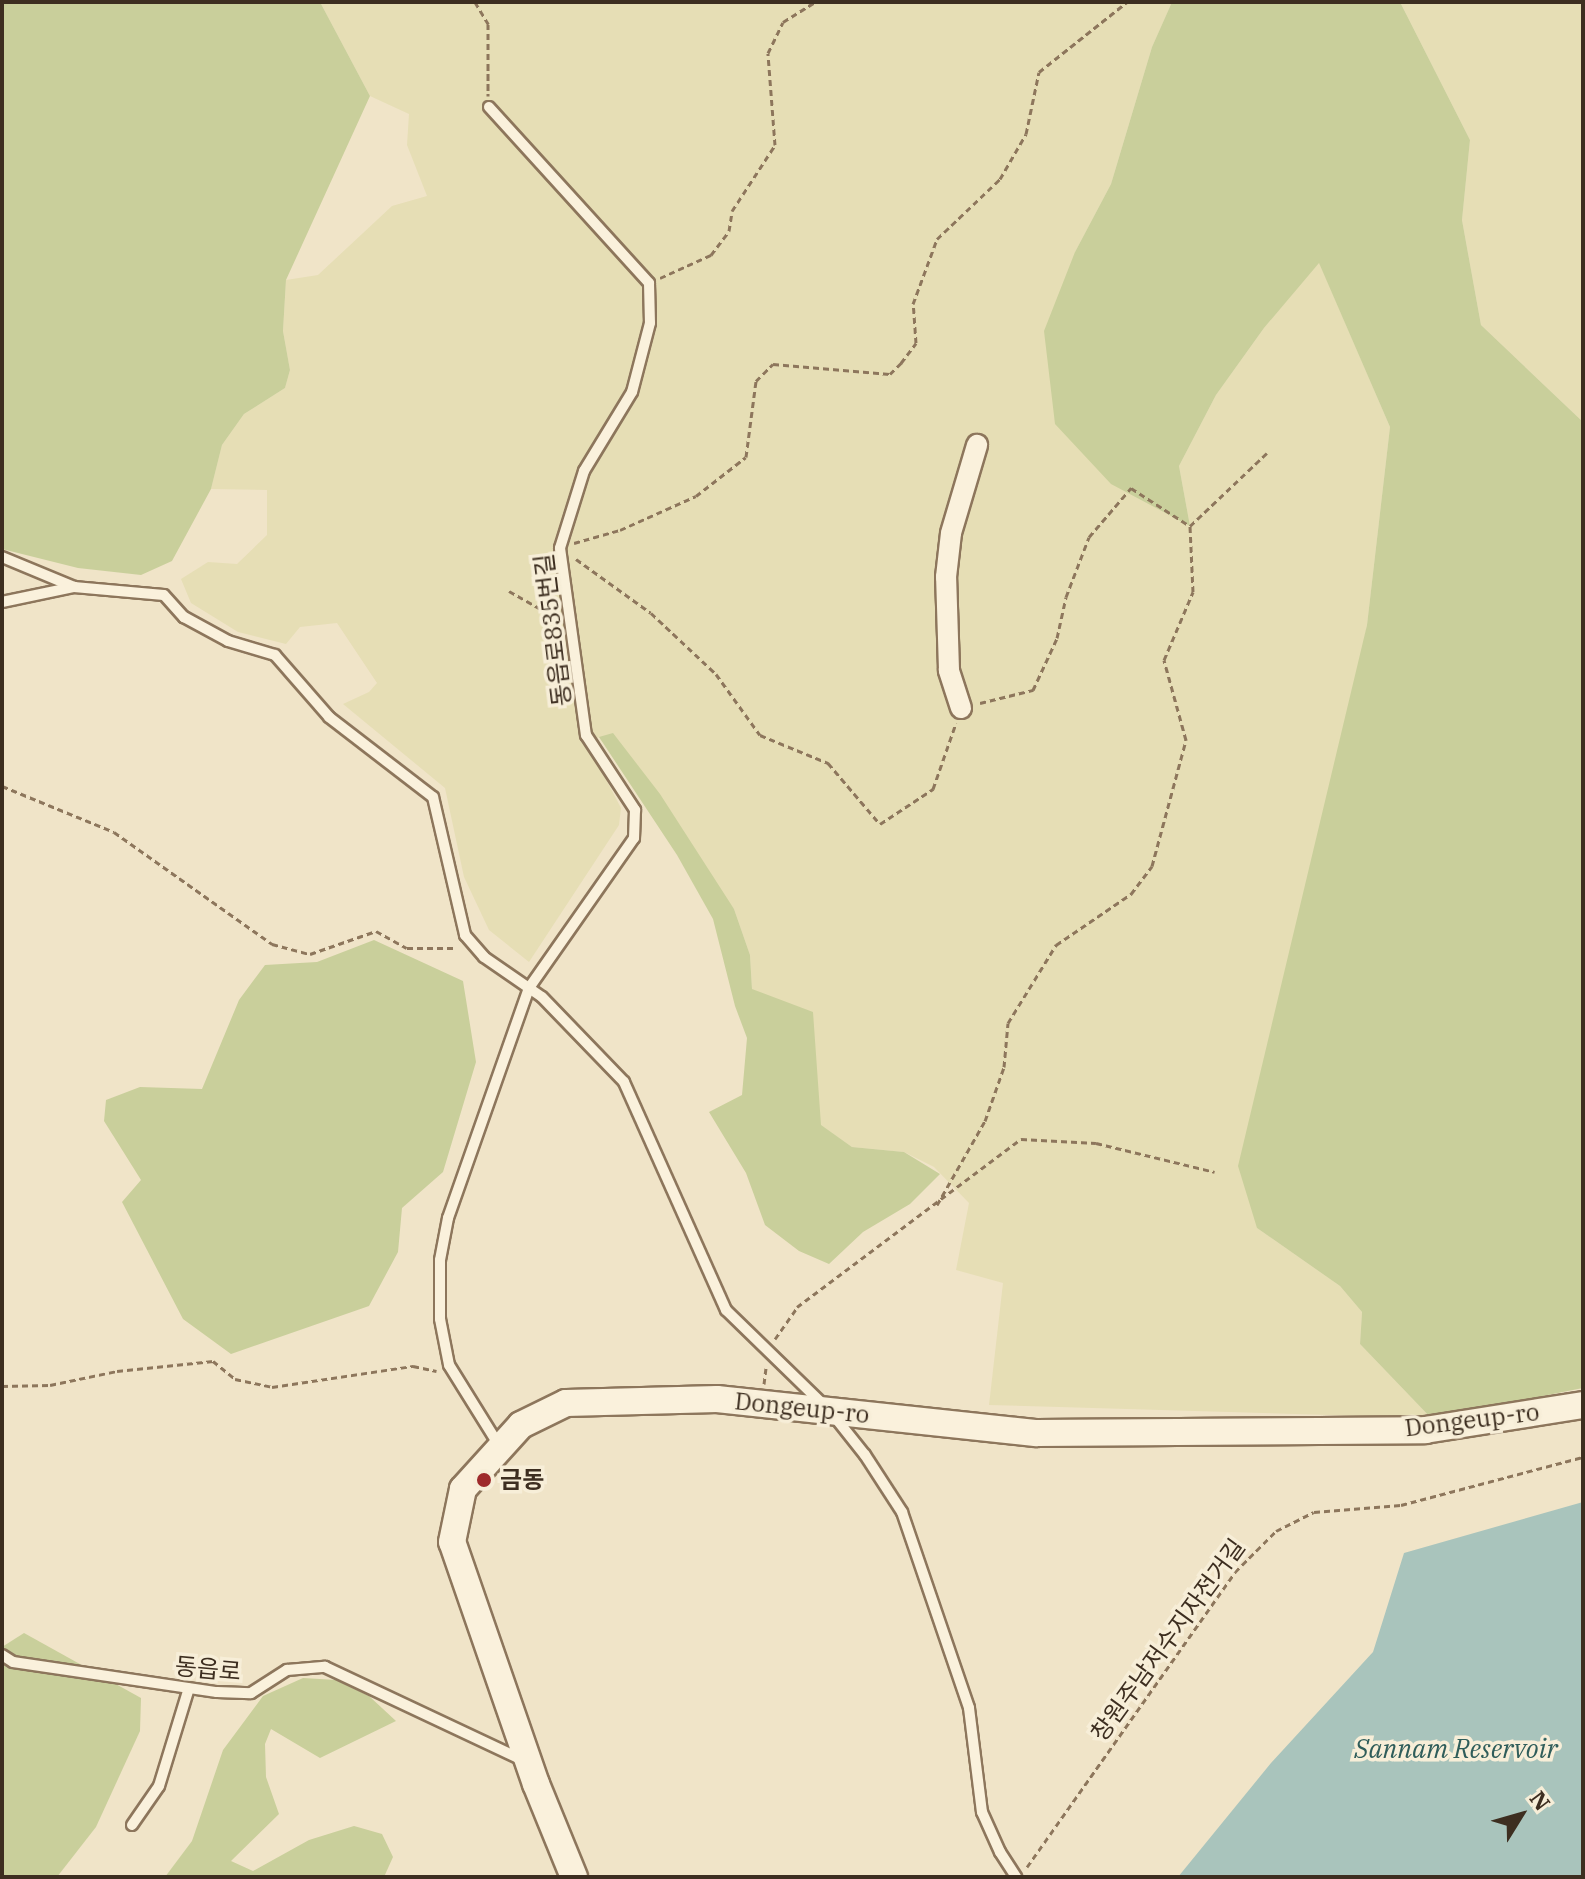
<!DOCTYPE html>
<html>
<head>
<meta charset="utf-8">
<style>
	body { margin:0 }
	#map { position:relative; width:1585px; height:1879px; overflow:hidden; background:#f0e4c8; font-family:"IBM Plex Serif","Noto Sans KR",serif }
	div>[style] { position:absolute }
	.farmland>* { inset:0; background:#e6deb5 }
	.green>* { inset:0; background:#c9cf9b }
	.water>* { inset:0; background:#a9c4bc }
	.path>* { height:3px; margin-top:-1.5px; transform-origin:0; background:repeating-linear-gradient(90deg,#8d765c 0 6px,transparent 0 10px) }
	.roads { filter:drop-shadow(2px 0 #8d765c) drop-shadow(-2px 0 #8d765c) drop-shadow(0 2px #8d765c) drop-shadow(0 -2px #8d765c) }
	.service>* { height:10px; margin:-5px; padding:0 5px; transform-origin:5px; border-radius:5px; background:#faf1dc }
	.minor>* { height:20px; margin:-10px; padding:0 10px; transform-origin:10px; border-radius:10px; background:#faf1dc }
	.tertiary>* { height:26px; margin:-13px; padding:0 13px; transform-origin:13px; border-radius:13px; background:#faf1dc }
	.dots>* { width:22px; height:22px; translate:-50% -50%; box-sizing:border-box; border:4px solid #f7eed8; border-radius:50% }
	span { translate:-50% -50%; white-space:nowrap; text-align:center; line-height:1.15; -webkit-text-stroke:7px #f7eed8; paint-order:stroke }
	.street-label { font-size:24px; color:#3d2e20 }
	.poi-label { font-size:24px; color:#3d2e20; font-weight:700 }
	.left { translate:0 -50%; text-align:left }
	.water-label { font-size:26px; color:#2f5d5a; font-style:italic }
	.frame { position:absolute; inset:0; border:4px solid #3d2e20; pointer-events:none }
	.north { position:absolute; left:1481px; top:1775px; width:80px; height:80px; -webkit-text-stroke:6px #f7eed8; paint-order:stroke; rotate:53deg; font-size:22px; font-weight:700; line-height:32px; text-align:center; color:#3d2e20 }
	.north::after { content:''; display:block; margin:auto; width:28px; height:36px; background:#3d2e20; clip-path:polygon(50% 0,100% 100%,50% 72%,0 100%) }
</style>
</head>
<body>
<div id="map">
	<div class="farmland">
		<i style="clip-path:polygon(320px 2px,1172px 2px,1152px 47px,1111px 184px,1075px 252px,1190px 526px,1179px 466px,1216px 395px,1264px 328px,1319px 262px,1390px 427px,1367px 625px,1257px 1228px,1340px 1286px,1362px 1312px,1360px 1344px,1431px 1418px,989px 1405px,1003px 1283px,956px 1270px,969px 1203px,934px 1167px,904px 1152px,852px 1147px,820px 1125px,817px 1089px,752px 989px,750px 955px,734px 909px,599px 737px,588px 745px,621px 808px,619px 825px,529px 962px,489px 930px,464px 877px,445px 788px,343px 704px,369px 692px,377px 683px,337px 623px,300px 627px,286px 644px,238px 632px,191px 603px,181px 579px,208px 562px,237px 564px,267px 535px,267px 490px,211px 489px,222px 445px,244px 414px,285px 388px,290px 370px,283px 331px,286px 280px,318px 275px,392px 206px,427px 196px,407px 145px,409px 114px,370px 96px)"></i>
		<i style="clip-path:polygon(1400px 2px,1583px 2px,1583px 422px,1481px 325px,1462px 220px,1470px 140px)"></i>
	</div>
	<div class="green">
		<i style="clip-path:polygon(2px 2px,320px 2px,370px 96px,286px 280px,283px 331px,290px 370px,285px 388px,244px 414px,222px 445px,211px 489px,172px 561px,141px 575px,78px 568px,2px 549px)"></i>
		<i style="clip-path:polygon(1172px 2px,1400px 2px,1470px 140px,1462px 220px,1481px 325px,1583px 422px,1583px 1388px,1431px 1418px,1360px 1344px,1362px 1312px,1340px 1286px,1257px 1228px,1238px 1166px,1367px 625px,1390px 427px,1319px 263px,1264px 328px,1216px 395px,1179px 466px,1190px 526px,1111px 484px,1055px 424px,1044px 331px,1075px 252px,1111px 184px,1152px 47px)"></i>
		<i style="clip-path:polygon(613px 733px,660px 794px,734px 909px,750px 955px,752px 989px,813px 1012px,821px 1125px,852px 1147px,904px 1152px,940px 1174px,910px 1204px,863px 1232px,829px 1264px,799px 1251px,765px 1225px,746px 1173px,709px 1112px,742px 1095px,747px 1038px,735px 1006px,713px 919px,677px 855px,599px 737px)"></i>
		<i style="clip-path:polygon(374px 940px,463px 981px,476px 1062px,443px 1172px,402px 1208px,398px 1252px,369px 1306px,231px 1354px,183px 1319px,122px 1202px,141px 1180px,104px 1121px,106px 1100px,140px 1087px,202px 1089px,239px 1000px,265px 965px,317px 962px)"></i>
		<i style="clip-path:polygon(24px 1633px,141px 1698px,140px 1731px,96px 1827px,57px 1877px,2px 1877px,2px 1647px)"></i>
		<i style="clip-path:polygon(303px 1678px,336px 1680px,369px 1696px,396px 1721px,320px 1758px,271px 1729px,265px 1744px,266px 1777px,279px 1814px,231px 1861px,253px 1871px,309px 1840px,354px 1826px,382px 1834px,393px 1857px,384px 1877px,165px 1877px,192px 1841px,223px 1750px,263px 1696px)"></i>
	</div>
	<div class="water">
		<i style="clip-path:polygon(1583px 1502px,1583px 1877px,1178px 1877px,1271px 1763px,1373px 1652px,1404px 1553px)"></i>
	</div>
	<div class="path">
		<i style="left:475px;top:2px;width:26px;rotate:59deg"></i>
		<i style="left:488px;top:24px;width:72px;rotate:90deg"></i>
		<i style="left:660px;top:278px;width:56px;rotate:-24.3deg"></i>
		<i style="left:711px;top:255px;width:30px;rotate:-53deg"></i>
		<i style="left:729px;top:231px;width:20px;rotate:-81deg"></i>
		<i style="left:732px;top:211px;width:79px;rotate:-56.9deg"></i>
		<i style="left:775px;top:145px;width:92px;rotate:-94.4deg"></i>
		<i style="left:768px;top:53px;width:34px;rotate:-64deg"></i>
		<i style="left:783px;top:22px;width:38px;rotate:-32deg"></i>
		<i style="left:574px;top:543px;width:48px;rotate:-15.8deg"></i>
		<i style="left:620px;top:530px;width:83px;rotate:-24.1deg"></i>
		<i style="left:696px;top:496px;width:63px;rotate:-38deg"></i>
		<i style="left:746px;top:457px;width:77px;rotate:-82.5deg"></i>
		<i style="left:756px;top:381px;width:24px;rotate:-45deg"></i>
		<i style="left:773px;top:364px;width:117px;rotate:4.9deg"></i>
		<i style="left:890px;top:374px;width:16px;rotate:-45deg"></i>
		<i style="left:901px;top:363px;width:25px;rotate:-53deg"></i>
		<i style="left:916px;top:343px;width:39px;rotate:-94deg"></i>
		<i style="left:913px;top:304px;width:69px;rotate:-69.7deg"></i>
		<i style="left:937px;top:239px;width:87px;rotate:-43.6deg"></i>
		<i style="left:1000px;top:179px;width:52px;rotate:-60deg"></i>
		<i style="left:1026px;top:134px;width:63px;rotate:-78.2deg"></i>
		<i style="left:1039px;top:72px;width:112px;rotate:-38.5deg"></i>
		<i style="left:576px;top:559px;width:92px;rotate:35.8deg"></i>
		<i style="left:651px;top:613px;width:89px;rotate:43.2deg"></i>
		<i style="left:716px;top:674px;width:75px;rotate:54.2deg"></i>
		<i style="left:760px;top:735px;width:74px;rotate:22.4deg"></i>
		<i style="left:828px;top:763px;width:80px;rotate:49.6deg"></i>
		<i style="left:880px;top:824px;width:64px;rotate:-33.4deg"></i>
		<i style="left:933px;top:789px;width:70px;rotate:-70.8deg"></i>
		<i style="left:509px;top:591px;width:53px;rotate:29.5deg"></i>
		<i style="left:980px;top:703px;width:55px;rotate:-13.8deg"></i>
		<i style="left:1033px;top:690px;width:57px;rotate:-65.2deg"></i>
		<i style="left:1057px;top:638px;width:42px;rotate:-77.6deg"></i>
		<i style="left:1066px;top:597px;width:64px;rotate:-69deg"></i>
		<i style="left:1089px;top:537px;width:65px;rotate:-49.4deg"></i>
		<i style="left:1131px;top:488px;width:70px;rotate:32.8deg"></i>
		<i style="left:1190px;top:526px;width:106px;rotate:-43.5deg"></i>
		<i style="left:2px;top:786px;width:121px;rotate:22.3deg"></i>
		<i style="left:114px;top:832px;width:194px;rotate:35.3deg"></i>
		<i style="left:272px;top:944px;width:39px;rotate:15deg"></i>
		<i style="left:310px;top:954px;width:70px;rotate:-19.2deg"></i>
		<i style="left:376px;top:931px;width:35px;rotate:29deg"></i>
		<i style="left:407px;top:948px;width:50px"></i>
		<i style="left:937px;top:1205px;width:97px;rotate:-60.3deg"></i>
		<i style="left:985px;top:1121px;width:57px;rotate:-70.6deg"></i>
		<i style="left:1004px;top:1067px;width:44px;rotate:-84.8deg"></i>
		<i style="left:1008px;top:1023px;width:92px;rotate:-58.4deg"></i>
		<i style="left:1056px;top:945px;width:91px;rotate:-34.2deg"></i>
		<i style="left:1131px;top:894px;width:35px;rotate:-53deg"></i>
		<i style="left:1152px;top:866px;width:131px;rotate:-74.9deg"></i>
		<i style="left:1186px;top:740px;width:83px;rotate:-105.4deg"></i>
		<i style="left:1164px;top:660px;width:74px;rotate:-66.9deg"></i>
		<i style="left:1193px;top:592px;width:66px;rotate:-92.6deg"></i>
		<i style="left:775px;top:1339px;width:39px;rotate:-55deg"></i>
		<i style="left:797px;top:1307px;width:280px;rotate:-36.9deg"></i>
		<i style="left:1021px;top:1139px;width:75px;rotate:3.1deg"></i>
		<i style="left:1096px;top:1143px;width:122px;rotate:13.7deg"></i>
		<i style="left:764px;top:1384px;width:16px;rotate:-83deg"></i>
		<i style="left:2px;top:1386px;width:48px;rotate:-1.2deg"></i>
		<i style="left:50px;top:1385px;width:68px;rotate:-11.8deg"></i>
		<i style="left:117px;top:1371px;width:97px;rotate:-5.9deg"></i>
		<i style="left:213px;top:1361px;width:28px;rotate:39deg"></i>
		<i style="left:235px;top:1379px;width:38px;rotate:12deg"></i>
		<i style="left:272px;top:1387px;width:143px;rotate:-8.5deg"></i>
		<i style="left:413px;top:1366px;width:24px;rotate:12deg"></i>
		<i style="left:1027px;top:1867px;width:361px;rotate:-54.8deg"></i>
		<i style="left:1235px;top:1572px;width:58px;rotate:-45deg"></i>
		<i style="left:1276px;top:1531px;width:42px;rotate:-26.6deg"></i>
		<i style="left:1314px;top:1512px;width:87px;rotate:-4.6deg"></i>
		<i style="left:1401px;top:1505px;width:188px;rotate:-14.8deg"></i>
	</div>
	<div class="roads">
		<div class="service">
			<i style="left:489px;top:107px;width:238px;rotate:47.7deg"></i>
			<i style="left:649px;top:283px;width:40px;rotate:88.6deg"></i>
			<i style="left:650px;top:323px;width:71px;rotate:104.6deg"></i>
			<i style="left:632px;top:392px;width:92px;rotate:121.3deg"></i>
			<i style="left:584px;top:471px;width:81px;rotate:107.3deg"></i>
			<i style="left:560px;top:548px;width:189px;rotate:82.1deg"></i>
			<i style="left:586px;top:735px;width:90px;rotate:56.8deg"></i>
			<i style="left:635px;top:810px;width:28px;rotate:92deg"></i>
			<i style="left:634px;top:838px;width:183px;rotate:125deg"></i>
			<i style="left:529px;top:988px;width:244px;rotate:109.4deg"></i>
			<i style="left:448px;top:1218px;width:43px;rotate:100.8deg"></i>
			<i style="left:440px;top:1260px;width:59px;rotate:90deg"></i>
			<i style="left:440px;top:1319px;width:47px;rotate:78.9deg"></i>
			<i style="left:449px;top:1365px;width:97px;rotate:58.1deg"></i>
			<i style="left:2px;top:557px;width:78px;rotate:22.6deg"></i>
			<i style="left:74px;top:587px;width:90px;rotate:5.1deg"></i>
			<i style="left:164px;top:595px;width:30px;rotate:48deg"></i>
			<i style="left:184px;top:617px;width:50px;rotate:28.6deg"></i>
			<i style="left:228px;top:641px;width:49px;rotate:16.6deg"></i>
			<i style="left:275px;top:655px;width:82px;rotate:48.9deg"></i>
			<i style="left:329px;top:717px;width:131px;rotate:37.6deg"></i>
			<i style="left:433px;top:797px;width:142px;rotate:76.9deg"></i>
			<i style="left:465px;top:935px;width:29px;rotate:49deg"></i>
			<i style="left:484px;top:957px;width:70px;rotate:34.6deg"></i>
			<i style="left:542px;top:997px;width:118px;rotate:46deg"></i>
			<i style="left:624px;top:1082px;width:250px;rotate:65.9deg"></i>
			<i style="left:726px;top:1310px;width:145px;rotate:44.2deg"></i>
			<i style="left:830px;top:1411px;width:56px;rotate:51.5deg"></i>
			<i style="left:865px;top:1455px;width:68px;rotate:57deg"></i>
			<i style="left:902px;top:1512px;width:207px;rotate:71.1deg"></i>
			<i style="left:969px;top:1708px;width:105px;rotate:82.9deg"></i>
			<i style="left:982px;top:1812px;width:44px;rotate:65.8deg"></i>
			<i style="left:1000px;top:1852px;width:30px;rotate:57deg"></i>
			<i style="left:2px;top:602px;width:74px;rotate:-11.8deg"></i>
			<i style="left:2px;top:1655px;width:13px;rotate:32deg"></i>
			<i style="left:13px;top:1662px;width:206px;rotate:8.4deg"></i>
			<i style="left:217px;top:1692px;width:34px;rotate:2deg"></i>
			<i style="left:251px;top:1693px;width:43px;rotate:-32.6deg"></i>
			<i style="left:287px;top:1670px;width:38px;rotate:-5deg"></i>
			<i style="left:325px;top:1667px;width:219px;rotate:25.2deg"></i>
			<i style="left:132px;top:1825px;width:47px;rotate:-55.3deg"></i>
			<i style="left:159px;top:1786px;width:102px;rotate:-73deg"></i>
		</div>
		<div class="minor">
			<i style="left:961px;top:708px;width:40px;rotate:-108deg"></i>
			<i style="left:949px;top:670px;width:93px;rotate:-91.8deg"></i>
			<i style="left:946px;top:577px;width:44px;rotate:-83.5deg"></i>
			<i style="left:951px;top:533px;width:92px;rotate:-73.5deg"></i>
		</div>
		<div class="tertiary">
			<i style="left:574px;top:1877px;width:100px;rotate:-112.2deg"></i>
			<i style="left:536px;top:1784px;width:256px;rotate:-109.1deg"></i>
			<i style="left:452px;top:1542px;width:54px;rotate:-78.3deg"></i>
			<i style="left:463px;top:1489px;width:86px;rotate:-47.8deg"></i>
			<i style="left:521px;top:1425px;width:50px;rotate:-26.1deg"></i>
			<i style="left:566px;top:1403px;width:151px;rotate:-1.5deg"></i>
			<i style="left:717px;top:1399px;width:322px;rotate:6.1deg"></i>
			<i style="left:1037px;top:1433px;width:388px;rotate:-0.4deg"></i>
			<i style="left:1425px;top:1430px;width:160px;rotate:-9deg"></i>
		</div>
	</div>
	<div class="dots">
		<i style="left:484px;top:1480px;background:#9e2a2b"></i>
	</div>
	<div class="street-label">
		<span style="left:553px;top:630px;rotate:-97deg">동읍로835번길</span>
		<span style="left:802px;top:1408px;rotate:6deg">Dongeup-ro</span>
		<span style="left:1472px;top:1420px;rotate:-7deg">Dongeup-ro</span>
		<span style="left:1168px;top:1640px;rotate:-54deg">창원주남저수지자전거길</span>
		<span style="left:208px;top:1669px;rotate:5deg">동읍로</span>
	</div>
	<div class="poi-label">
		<span class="left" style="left:500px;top:1480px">금동</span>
	</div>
	<div class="water-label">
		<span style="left:1456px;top:1749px">Sannam Reservoir</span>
	</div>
	<div class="frame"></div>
	<div class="north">N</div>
</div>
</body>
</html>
